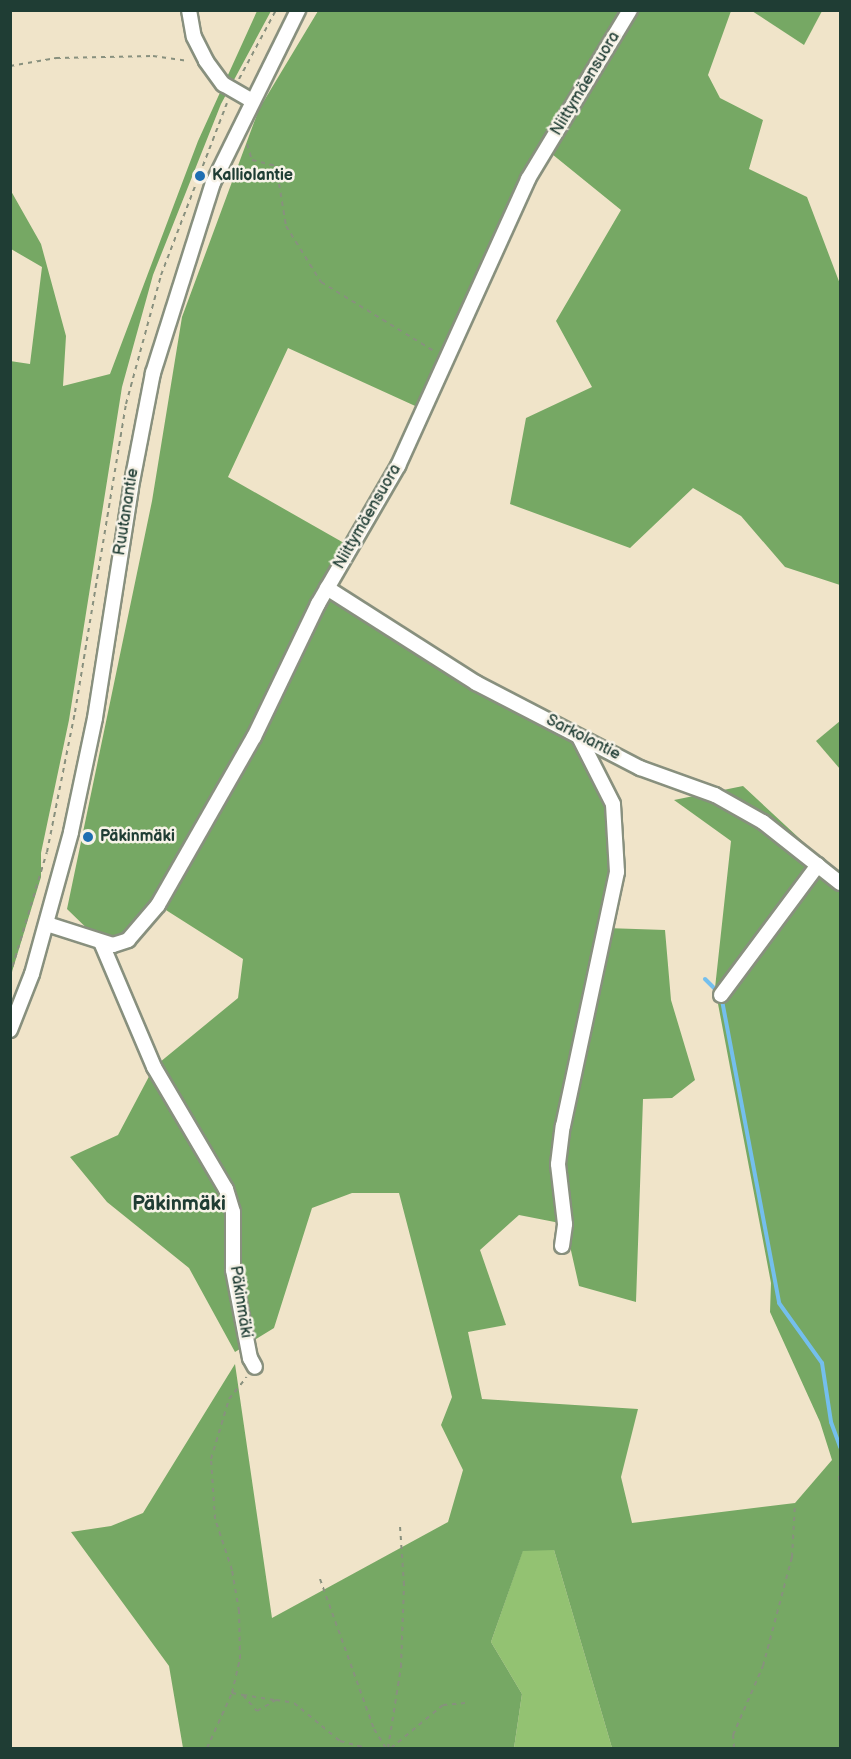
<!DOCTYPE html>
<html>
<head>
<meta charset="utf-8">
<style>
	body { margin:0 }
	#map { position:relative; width:851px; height:1759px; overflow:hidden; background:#f0e4c9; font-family:"Balsamiq Sans",sans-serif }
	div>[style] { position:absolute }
	.green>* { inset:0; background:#93c272 }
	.forest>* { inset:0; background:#76a864 }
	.stream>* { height:4px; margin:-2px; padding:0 2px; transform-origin:2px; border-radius:2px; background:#74bfed }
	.path>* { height:2px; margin-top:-1px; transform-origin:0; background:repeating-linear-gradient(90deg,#88907e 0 4.5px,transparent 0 9px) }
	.roads { filter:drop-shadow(2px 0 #88907e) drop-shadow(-2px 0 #88907e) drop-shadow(0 2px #88907e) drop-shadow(0 -2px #88907e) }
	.minor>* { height:14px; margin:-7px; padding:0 7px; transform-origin:7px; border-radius:7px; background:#fff }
	.dots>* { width:16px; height:16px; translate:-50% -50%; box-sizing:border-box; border:3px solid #f7f3e8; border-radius:50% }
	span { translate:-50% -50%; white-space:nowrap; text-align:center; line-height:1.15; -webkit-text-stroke:5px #f7f3e8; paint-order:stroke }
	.street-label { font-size:16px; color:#1f3d34 }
	.poi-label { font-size:16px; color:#1f3d34; font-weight:700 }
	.left { translate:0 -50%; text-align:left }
	.quarter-label { font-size:20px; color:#1f3d34; font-weight:700 }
	.frame { position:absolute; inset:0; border:12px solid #1f3d34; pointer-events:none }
</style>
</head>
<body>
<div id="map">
	<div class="green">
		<i style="clip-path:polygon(523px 1550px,554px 1550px,612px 1748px,514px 1748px,522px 1694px,491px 1642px)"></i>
	</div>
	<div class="forest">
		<i style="clip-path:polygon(257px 11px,271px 11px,221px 104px,153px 275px,122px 387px,69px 720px,41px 853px,41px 877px,11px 975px,10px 361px,30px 364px,42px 267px,11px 249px,11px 191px,41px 244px,66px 336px,63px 386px,110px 374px,198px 141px)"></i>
		<i style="clip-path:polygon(318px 11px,731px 11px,708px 75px,720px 98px,763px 120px,749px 169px,807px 197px,840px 284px,840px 585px,785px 567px,741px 516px,693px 488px,630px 548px,510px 504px,526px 418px,592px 387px,556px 321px,621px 210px,547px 150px,424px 410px,288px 348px,228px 477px,351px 547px,327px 588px,577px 735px,601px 775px,618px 836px,606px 928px,665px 930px,671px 1000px,695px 1080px,672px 1098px,643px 1099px,636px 1302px,579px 1286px,565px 1224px,519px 1215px,480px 1250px,506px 1325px,468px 1332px,482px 1399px,638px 1409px,621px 1477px,632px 1523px,795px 1503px,832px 1460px,820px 1422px,770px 1312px,771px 1283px,715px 988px,731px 841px,674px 800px,743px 786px,840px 876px,840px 1748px,612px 1748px,554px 1550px,523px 1551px,491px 1642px,522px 1694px,514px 1748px,183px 1748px,169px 1666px,71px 1532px,111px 1526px,143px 1513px,235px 1364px,272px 1618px,448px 1522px,463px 1470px,441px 1425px,452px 1397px,399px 1193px,352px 1193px,312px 1208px,274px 1328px,235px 1352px,189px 1268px,107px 1202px,70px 1157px,118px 1135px,154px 1067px,238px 998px,243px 959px,158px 905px,128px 940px,101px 942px,67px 909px,152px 501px,182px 317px,259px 109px)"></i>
		<i style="clip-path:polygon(752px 11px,822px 11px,804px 45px)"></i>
		<i style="clip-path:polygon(840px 721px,840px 769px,816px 741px)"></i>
	</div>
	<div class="stream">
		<i style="left:705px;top:979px;width:23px;rotate:45deg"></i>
		<i style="left:721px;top:995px;width:313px;rotate:79.3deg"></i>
		<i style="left:779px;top:1303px;width:74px;rotate:54.4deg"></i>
		<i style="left:822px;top:1363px;width:60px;rotate:81.3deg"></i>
		<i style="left:831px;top:1422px;width:27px;rotate:70deg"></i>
	</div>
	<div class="path">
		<i style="left:10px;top:66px;width:47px;rotate:-9.9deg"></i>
		<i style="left:56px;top:58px;width:97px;rotate:-1.2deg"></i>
		<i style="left:153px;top:56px;width:36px;rotate:8deg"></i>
		<i style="left:239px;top:79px;width:78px;rotate:-61.8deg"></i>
		<i style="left:247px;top:144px;width:17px;rotate:73deg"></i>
		<i style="left:252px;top:160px;width:25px;rotate:14deg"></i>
		<i style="left:276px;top:166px;width:61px;rotate:80.5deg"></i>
		<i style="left:286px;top:226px;width:66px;rotate:58deg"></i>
		<i style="left:321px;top:282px;width:132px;rotate:31.4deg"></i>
		<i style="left:10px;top:975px;width:128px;rotate:-73.3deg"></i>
		<i style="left:47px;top:852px;width:143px;rotate:-78.7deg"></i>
		<i style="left:75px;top:712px;width:312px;rotate:-80.6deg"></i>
		<i style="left:126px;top:404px;width:134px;rotate:-74.8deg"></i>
		<i style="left:161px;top:275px;width:184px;rotate:-69deg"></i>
		<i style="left:839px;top:1476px;width:12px;rotate:85deg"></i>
		<i style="left:320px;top:1579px;width:159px;rotate:70.2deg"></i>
		<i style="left:374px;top:1729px;width:22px;rotate:58deg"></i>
		<i style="left:232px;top:1693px;width:11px;rotate:10deg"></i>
		<i style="left:243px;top:1695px;width:21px;rotate:49deg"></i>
		<i style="left:257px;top:1711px;width:22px;rotate:-30deg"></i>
		<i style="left:276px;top:1700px;width:18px;rotate:9deg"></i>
		<i style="left:294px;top:1703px;width:60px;rotate:39.6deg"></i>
		<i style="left:340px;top:1741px;width:27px;rotate:15deg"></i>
		<i style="left:243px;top:1695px;width:33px;rotate:9deg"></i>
		<i style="left:207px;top:1748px;width:60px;rotate:-65.6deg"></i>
		<i style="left:232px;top:1693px;width:35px;rotate:-77deg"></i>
		<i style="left:240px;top:1659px;width:48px;rotate:-91.2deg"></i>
		<i style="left:239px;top:1611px;width:42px;rotate:-99.7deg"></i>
		<i style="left:232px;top:1570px;width:54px;rotate:-108.4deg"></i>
		<i style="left:215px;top:1519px;width:60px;rotate:-93.8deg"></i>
		<i style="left:211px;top:1459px;width:63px;rotate:-73.3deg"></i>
		<i style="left:229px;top:1399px;width:28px;rotate:-51deg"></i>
		<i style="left:388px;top:1748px;width:82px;rotate:-80.9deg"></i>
		<i style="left:401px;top:1667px;width:82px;rotate:-87.9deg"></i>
		<i style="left:404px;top:1585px;width:59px;rotate:-93.9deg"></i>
		<i style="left:391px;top:1748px;width:67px;rotate:-39.6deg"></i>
		<i style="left:443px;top:1705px;width:22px;rotate:-5deg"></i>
		<i style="left:734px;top:1748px;width:13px;rotate:-94deg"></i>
		<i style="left:733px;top:1735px;width:75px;rotate:-66.5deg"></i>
		<i style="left:763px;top:1666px;width:113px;rotate:-75.1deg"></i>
		<i style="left:792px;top:1557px;width:54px;rotate:-86.8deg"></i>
	</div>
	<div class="roads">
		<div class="minor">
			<i style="left:189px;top:10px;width:27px;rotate:80deg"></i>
			<i style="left:194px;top:37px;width:27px;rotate:63deg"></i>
			<i style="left:206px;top:61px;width:29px;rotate:54deg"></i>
			<i style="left:223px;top:84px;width:32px;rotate:30deg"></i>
			<i style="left:327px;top:588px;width:177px;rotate:32.5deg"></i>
			<i style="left:476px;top:683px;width:185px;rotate:27.4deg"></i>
			<i style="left:640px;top:768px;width:80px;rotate:19.8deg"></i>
			<i style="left:715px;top:795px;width:55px;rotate:29.4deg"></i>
			<i style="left:763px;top:822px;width:98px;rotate:38.4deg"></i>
			<i style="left:47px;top:924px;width:69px;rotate:17.7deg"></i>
			<i style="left:113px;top:945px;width:16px;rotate:-18deg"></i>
			<i style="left:128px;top:940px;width:46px;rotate:-49.4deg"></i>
			<i style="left:158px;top:905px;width:193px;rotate:-60.3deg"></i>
			<i style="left:254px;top:737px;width:148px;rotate:-64.3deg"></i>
			<i style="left:318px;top:604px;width:160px;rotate:-59.9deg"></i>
			<i style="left:398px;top:466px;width:315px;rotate:-65.6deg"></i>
			<i style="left:528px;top:179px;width:197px;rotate:-58.9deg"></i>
			<i style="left:101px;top:942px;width:136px;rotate:67deg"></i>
			<i style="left:154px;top:1067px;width:142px;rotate:59.5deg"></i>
			<i style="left:226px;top:1189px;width:24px;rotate:73deg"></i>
			<i style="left:233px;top:1212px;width:58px;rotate:90deg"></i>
			<i style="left:233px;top:1270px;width:90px;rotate:79.1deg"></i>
			<i style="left:250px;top:1358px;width:10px;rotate:61deg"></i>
			<i style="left:721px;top:995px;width:162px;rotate:-53.3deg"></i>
			<i style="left:10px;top:1030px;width:60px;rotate:-68.6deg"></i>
			<i style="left:32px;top:974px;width:147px;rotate:-74.6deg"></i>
			<i style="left:71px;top:832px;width:116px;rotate:-78.1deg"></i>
			<i style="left:95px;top:718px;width:234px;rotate:-81.1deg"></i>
			<i style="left:131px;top:487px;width:116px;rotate:-79.1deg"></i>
			<i style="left:153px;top:373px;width:199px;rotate:-72.5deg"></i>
			<i style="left:213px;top:183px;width:193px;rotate:-63.8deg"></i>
			<i style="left:562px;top:1246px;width:22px;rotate:-82deg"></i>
			<i style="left:565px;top:1224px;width:60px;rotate:-96.7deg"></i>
			<i style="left:558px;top:1164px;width:38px;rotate:-83deg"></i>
			<i style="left:563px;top:1126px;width:260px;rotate:-78deg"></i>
			<i style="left:617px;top:872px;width:68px;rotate:-93.4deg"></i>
			<i style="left:613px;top:804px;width:75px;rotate:-116.9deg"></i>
		</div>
	</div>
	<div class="dots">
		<i style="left:200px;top:176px;background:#1f6fb2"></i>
		<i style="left:88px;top:837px;background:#1f6fb2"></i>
	</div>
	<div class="street-label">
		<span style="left:586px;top:84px;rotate:-59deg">Niittymäensuora</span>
		<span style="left:127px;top:512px;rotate:-81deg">Ruutanantie</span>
		<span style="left:368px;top:517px;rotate:-60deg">Niittymäensuora</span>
		<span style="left:583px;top:738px;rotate:27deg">Sarkolantie</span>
		<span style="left:240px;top:1302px;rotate:81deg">Päkinmäki</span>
	</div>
	<div class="poi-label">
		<span class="left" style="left:212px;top:176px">Kalliolantie</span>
		<span class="left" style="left:100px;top:837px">Päkinmäki</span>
	</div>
	<div class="quarter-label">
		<span style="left:179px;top:1204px">Päkinmäki</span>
	</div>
	<div class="frame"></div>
</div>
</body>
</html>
